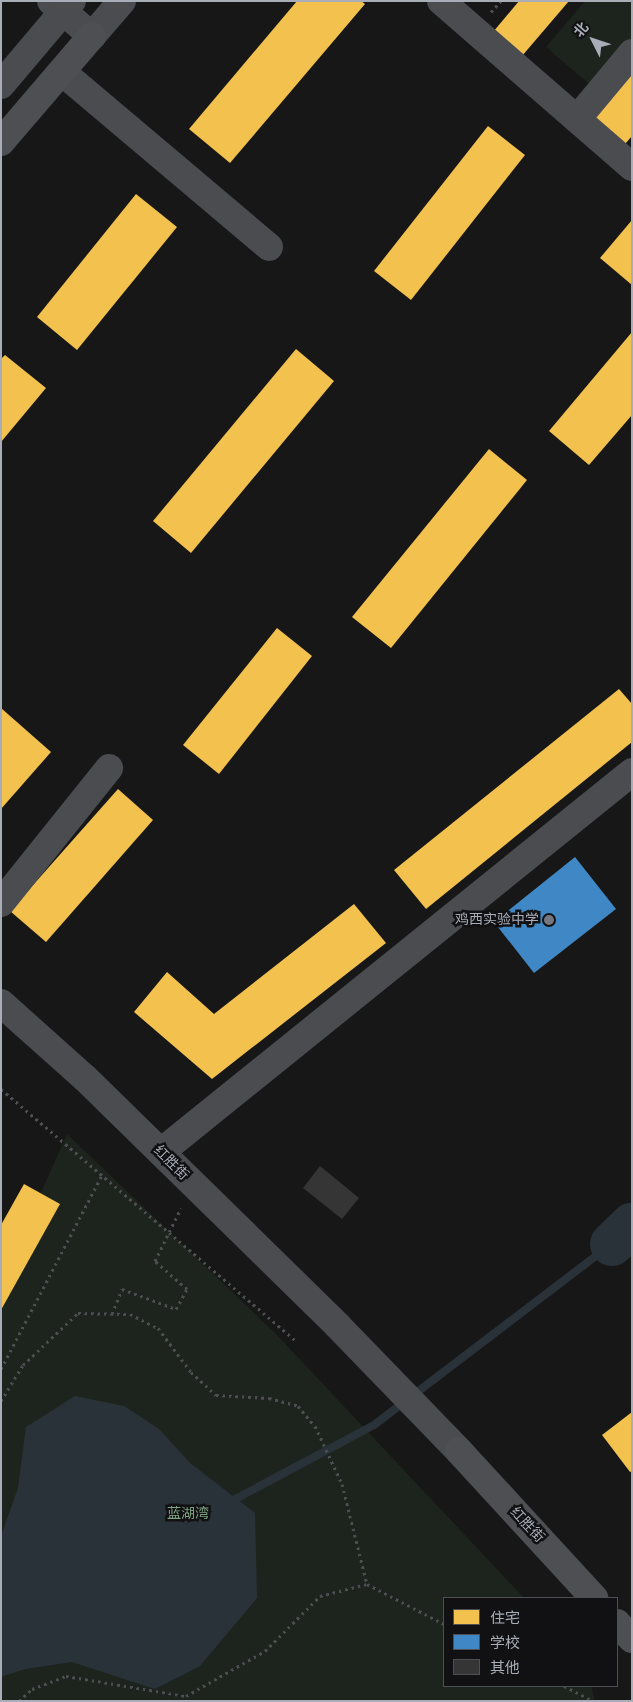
<!DOCTYPE html>
<html>
<head>
<meta charset="utf-8">
<style>
	body { margin:0 }
	#map { position:relative; width:633px; height:1702px; overflow:hidden; background:#171717; font-family:Karla,"Noto Sans SC",sans-serif }
	div>[style] { position:absolute }
	.green>* { inset:0; background:#1d241e }
	.water>* { inset:0; background:#2a3239 }
	.homes>* { inset:0; background:#f2c14e }
	.schools>* { inset:0; background:#3f88c5 }
	.stream>* { height:8px; margin:-4px; padding:0 4px; transform-origin:4px; border-radius:4px; background:#2a3239 }
	.river>* { height:44px; margin:-22px; padding:0 22px; transform-origin:22px; border-radius:22px; background:#2a3239 }
	.building>* { inset:0; background:#353536 }
	.path>* { height:3px; margin-top:-1.5px; transform-origin:0; background:repeating-linear-gradient(90deg,#4d4e52 0 2.5px,transparent 0 6.5px) }
	.minor>* { height:28px; margin:-14px; padding:0 14px; transform-origin:14px; border-radius:14px; background:#4b4c50 }
	.major>* { height:28px; margin:-14px; padding:0 14px; transform-origin:14px; border-radius:14px; background:#4d4f52 }
	.dots>* { width:14px; height:14px; translate:-50% -50%; box-sizing:border-box; border:2px solid #111113; border-radius:50% }
	span { translate:-50% -50%; white-space:nowrap; text-align:center; line-height:1.15; -webkit-text-stroke:5px #111113; paint-order:stroke }
	.poi-label { font-size:14px; color:#a8adb8 }
	.right { translate:-100% -50%; text-align:right }
	.street-label { font-size:14px; color:#a8adb8 }
	.park-label { font-size:14px; color:#7fa381 }
	.frame { position:absolute; inset:0; border:2px solid #a8adb8; pointer-events:none }
	.legend { position:absolute; left:443px; top:1597px; width:175px; height:90px; box-sizing:border-box; background:#111113; border:1px solid #4d4f55; margin:0; padding:6px 9px; list-style:none; font-size:15px; color:#a8adb8 }
	.legend li { display:flex; align-items:center; gap:10px; height:25px }
	.legend b { width:25px; border:1px solid #4d4f55 }
	.north { position:absolute; left:568px; top:15px; width:50px; height:50px; -webkit-text-stroke:4px #111113; paint-order:stroke; rotate:311deg; font-size:14px; font-weight:700; line-height:20px; text-align:center; color:#a8adb8 }
	.north::after { content:''; display:block; margin:auto; width:18px; height:22px; background:#a8adb8; clip-path:polygon(50% 0,100% 100%,50% 72%,0 100%) }
</style>
</head>
<body>
<div id="map">
	<div class="green">
		<i style="clip-path:polygon(585px 1px,632px 1px,632px 43px,594px 88px,546px 47px)"></i>
		<i style="clip-path:polygon(67px 1134px,276px 1334px,524px 1598px,444px 1598px,444px 1686px,591px 1686px,595px 1701px,1px 1701px,1px 1283px)"></i>
	</div>
	<div class="water">
		<i style="clip-path:polygon(75px 1396px,124px 1406px,159px 1429px,190px 1463px,255px 1513px,257px 1598px,200px 1666px,155px 1689px,72px 1662px,25px 1669px,1px 1677px,1px 1536px,18px 1488px,26px 1427px)"></i>
	</div>
	<div class="homes">
		<i style="clip-path:polygon(297px 1px,361px 1px,365px 4px,230px 163px,189px 129px)"></i>
		<i style="clip-path:polygon(519px 1px,569px 1px,516px 63px,488px 38px)"></i>
		<i style="clip-path:polygon(632px 70px,632px 136px,619px 151px,586px 123px)"></i>
		<i style="clip-path:polygon(488px 126px,525px 155px,411px 300px,374px 271px)"></i>
		<i style="clip-path:polygon(136px 194px,177px 227px,77px 350px,37px 317px)"></i>
		<i style="clip-path:polygon(632px 220px,632px 285px,600px 258px)"></i>
		<i style="clip-path:polygon(632px 332px,632px 415px,589px 465px,549px 431px)"></i>
		<i style="clip-path:polygon(296px 349px,334px 381px,191px 553px,153px 521px)"></i>
		<i style="clip-path:polygon(5px 355px,46px 388px,1px 442px,1px 359px)"></i>
		<i style="clip-path:polygon(489px 449px,527px 480px,391px 648px,352px 617px)"></i>
		<i style="clip-path:polygon(277px 628px,312px 656px,219px 774px,183px 745px)"></i>
		<i style="clip-path:polygon(619px 689px,632px 704px,632px 742px,426px 909px,394px 870px)"></i>
		<i style="clip-path:polygon(1px 708px,51px 752px,1px 809px)"></i>
		<i style="clip-path:polygon(118px 789px,153px 820px,46px 942px,10px 911px)"></i>
		<i style="clip-path:polygon(354px 904px,386px 943px,212px 1079px,134px 1012px,167px 972px,214px 1014px)"></i>
		<i style="clip-path:polygon(24px 1184px,60px 1204px,1px 1310px,1px 1225px)"></i>
		<i style="clip-path:polygon(632px 1412px,632px 1471px,630px 1472px,602px 1435px)"></i>
	</div>
	<div class="schools">
		<i style="clip-path:polygon(575px 857px,616px 909px,534px 973px,494px 922px)"></i>
	</div>
	<div class="stream">
		<i style="left:228px;top:1503px;width:166px;rotate:-28.1deg"></i>
		<i style="left:374px;top:1425px;width:299px;rotate:-37.3deg"></i>
	</div>
	<div class="river">
		<i style="left:612px;top:1244px;width:28px;rotate:-44deg"></i>
	</div>
	<div class="building">
		<i style="clip-path:polygon(320px 1166px,359px 1198px,342px 1219px,303px 1188px)"></i>
	</div>
	<div class="path">
		<i style="left:491px;top:12px;width:15px;rotate:-48deg"></i>
		<i style="left:1px;top:1089px;width:387px;rotate:40.5deg"></i>
		<i style="left:112px;top:1314px;width:27px;rotate:-68deg"></i>
		<i style="left:122px;top:1289px;width:58px;rotate:20.3deg"></i>
		<i style="left:176px;top:1309px;width:23px;rotate:-61deg"></i>
		<i style="left:187px;top:1289px;width:43px;rotate:-138.8deg"></i>
		<i style="left:155px;top:1261px;width:59px;rotate:-63.9deg"></i>
		<i style="left:1px;top:1369px;width:219px;rotate:-62.5deg"></i>
		<i style="left:1px;top:1401px;width:42px;rotate:-58.6deg"></i>
		<i style="left:23px;top:1365px;width:76px;rotate:-43.4deg"></i>
		<i style="left:78px;top:1313px;width:52px;rotate:1.1deg"></i>
		<i style="left:130px;top:1314px;width:31px;rotate:27deg"></i>
		<i style="left:158px;top:1328px;width:55px;rotate:53.1deg"></i>
		<i style="left:191px;top:1372px;width:34px;rotate:43deg"></i>
		<i style="left:216px;top:1395px;width:53px;rotate:3.2deg"></i>
		<i style="left:269px;top:1398px;width:30px;rotate:15deg"></i>
		<i style="left:298px;top:1406px;width:26px;rotate:50deg"></i>
		<i style="left:315px;top:1426px;width:64px;rotate:65deg"></i>
		<i style="left:342px;top:1484px;width:103px;rotate:76deg"></i>
		<i style="left:564px;top:1686px;width:33px;rotate:27deg"></i>
		<i style="left:19px;top:1701px;width:18px;rotate:-43deg"></i>
		<i style="left:32px;top:1689px;width:36px;rotate:-21deg"></i>
		<i style="left:66px;top:1676px;width:122px;rotate:9.5deg"></i>
		<i style="left:186px;top:1696px;width:91px;rotate:-29.7deg"></i>
		<i style="left:265px;top:1651px;width:78px;rotate:-45deg"></i>
		<i style="left:320px;top:1596px;width:49px;rotate:-14.3deg"></i>
		<i style="left:367px;top:1584px;width:87px;rotate:27.5deg"></i>
	</div>
	<div class="minor">
		<i style="left:51px;top:1px;width:54px;rotate:40.5deg"></i>
		<i style="left:92px;top:36px;width:46px;rotate:-49.4deg"></i>
		<i style="left:441px;top:1px;width:253px;rotate:41deg"></i>
		<i style="left:62px;top:72px;width:271px;rotate:40.2deg"></i>
		<i style="left:1px;top:85px;width:110px;rotate:-49.8deg"></i>
		<i style="left:577px;top:119px;width:86px;rotate:-50.2deg"></i>
		<i style="left:1px;top:903px;width:173px;rotate:-51.3deg"></i>
		<i style="left:1px;top:1003px;width:113px;rotate:41.8deg"></i>
		<i style="left:85px;top:1078px;width:354px;rotate:44.4deg"></i>
		<i style="left:338px;top:1326px;width:174px;rotate:45.9deg"></i>
		<i style="left:161px;top:1152px;width:605px;rotate:-38.9deg"></i>
	</div>
	<div class="major">
		<i style="left:1px;top:142px;width:140px;rotate:-49.4deg"></i>
		<i style="left:459px;top:1451px;width:200px;rotate:47.4deg"></i>
		<i style="left:617px;top:1623px;width:22px;rotate:47deg"></i>
	</div>
	<div class="dots">
		<i style="left:549px;top:920px;background:#757880"></i>
	</div>
	<div class="poi-label">
		<span class="right" style="left:539px;top:920px">鸡西实验中学</span>
	</div>
	<div class="street-label">
		<span style="left:171px;top:1163px;rotate:45deg">红胜街</span>
		<span style="left:527px;top:1525px;rotate:47deg">红胜街</span>
	</div>
	<div class="park-label">
		<span style="left:188px;top:1514px">蓝湖湾</span>
	</div>
	<div class="frame"></div>
	<ul class="legend">
	<li><b style="height:14px;background:#f2c14e"></b>住宅</li>
	<li><b style="height:14px;background:#3f88c5"></b>学校</li>
	<li><b style="height:14px;background:#353536"></b>其他</li>
	</ul>
	<div class="north">北</div>
</div>
</body>
</html>
